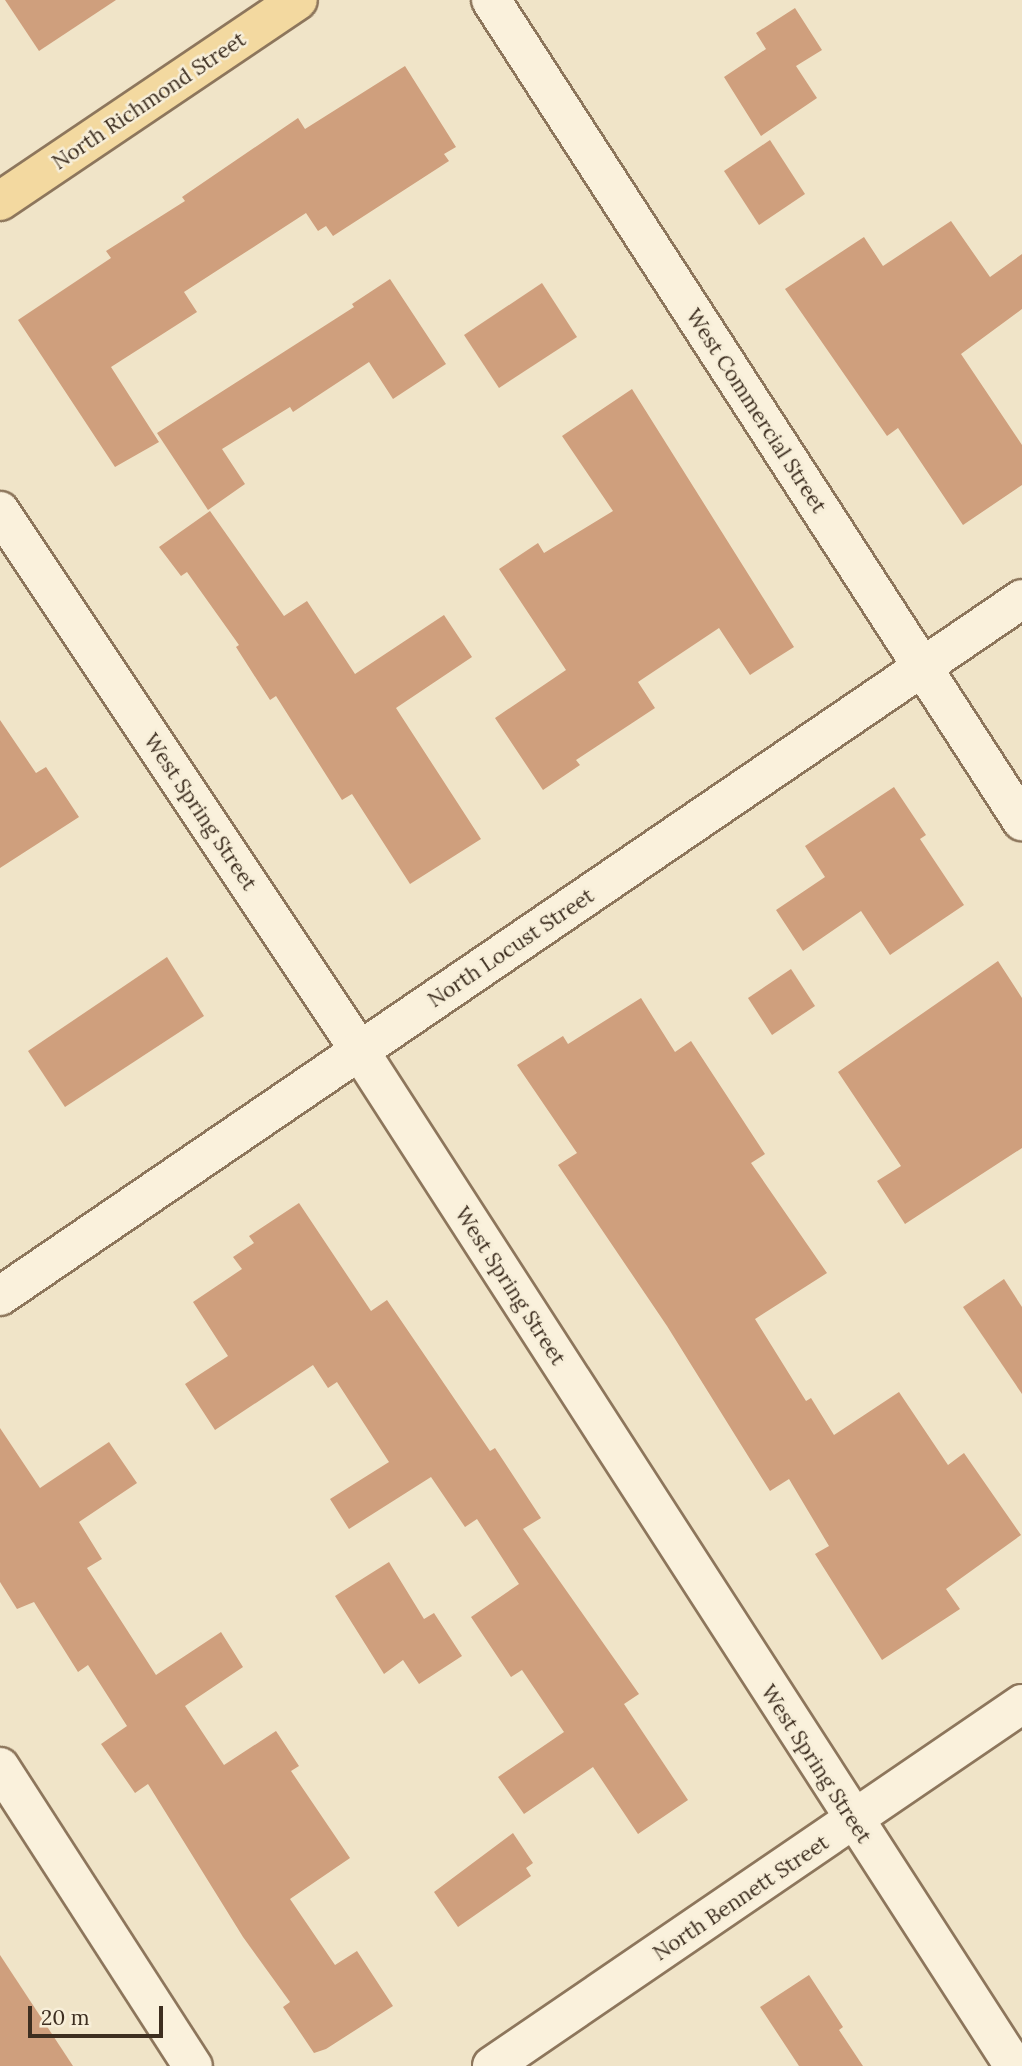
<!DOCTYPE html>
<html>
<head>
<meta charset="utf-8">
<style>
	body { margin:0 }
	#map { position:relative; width:1022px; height:2066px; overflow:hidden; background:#f0e4c8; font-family:Lora,serif }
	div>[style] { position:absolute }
	.building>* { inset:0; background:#cf9f7d }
	.roads { filter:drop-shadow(2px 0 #8d765c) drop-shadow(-2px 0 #8d765c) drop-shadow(0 2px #8d765c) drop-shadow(0 -2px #8d765c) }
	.minor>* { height:38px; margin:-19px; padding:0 19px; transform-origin:19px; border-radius:19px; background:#faf1dc }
	.major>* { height:38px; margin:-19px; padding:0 19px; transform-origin:19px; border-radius:19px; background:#f3d9a0 }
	span { translate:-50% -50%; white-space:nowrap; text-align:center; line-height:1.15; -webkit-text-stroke:5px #f7eed8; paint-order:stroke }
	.street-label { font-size:21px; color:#3d2e20 }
	.scale { position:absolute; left:28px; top:2006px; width:135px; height:32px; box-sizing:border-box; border:4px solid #3d2e20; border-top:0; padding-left:9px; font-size:21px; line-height:24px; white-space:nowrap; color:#3d2e20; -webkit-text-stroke:5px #f7eed8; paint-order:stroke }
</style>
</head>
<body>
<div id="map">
	<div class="building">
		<i style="clip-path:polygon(5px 0,116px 0,39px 51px)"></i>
		<i style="clip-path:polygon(795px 8px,822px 50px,796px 66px,817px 98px,761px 136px,724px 77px,766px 49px,756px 33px)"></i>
		<i style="clip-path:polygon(405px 66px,456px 147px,444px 154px,449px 161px,333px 236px,326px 226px,318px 231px,306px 213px,184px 292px,197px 312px,111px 367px,159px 442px,115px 467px,18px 320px,111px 258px,106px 251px,185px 201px,182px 197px,298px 118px,305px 129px)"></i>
		<i style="clip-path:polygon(770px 140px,805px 194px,759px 225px,724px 171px)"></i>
		<i style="clip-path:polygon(951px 221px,990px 277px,1022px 254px,1022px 309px,961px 354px,1022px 445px,1022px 485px,963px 525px,898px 428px,887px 436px,785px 289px,864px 237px,883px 266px)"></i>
		<i style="clip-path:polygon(390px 279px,446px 364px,393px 399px,369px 362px,293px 412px,290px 407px,222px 449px,245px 484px,208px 510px,157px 433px,354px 307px,352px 304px)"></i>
		<i style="clip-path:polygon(542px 283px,577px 337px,499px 388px,464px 335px)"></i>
		<i style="clip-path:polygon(632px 389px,794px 647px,750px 675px,719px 628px,638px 682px,655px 708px,576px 760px,580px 765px,543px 790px,495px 718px,566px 670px,499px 569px,538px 543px,544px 553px,613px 511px,562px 436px)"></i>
		<i style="clip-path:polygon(210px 511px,284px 616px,307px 601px,355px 674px,444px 615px,472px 657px,396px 708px,481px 839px,410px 884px,352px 794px,342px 800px,276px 696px,270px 700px,236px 647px,239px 645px,187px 572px,181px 576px,159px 547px)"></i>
		<i style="clip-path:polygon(0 720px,36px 773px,46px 767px,79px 817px,0 868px)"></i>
		<i style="clip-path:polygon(894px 787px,926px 835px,920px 839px,964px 905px,890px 955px,861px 911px,803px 951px,776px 910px,825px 877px,805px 846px)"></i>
		<i style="clip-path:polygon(167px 957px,204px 1016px,65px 1107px,28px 1051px)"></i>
		<i style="clip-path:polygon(998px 961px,1022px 998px,1022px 1148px,905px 1224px,877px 1181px,901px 1166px,838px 1072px)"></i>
		<i style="clip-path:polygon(791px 969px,815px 1006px,772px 1035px,748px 998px)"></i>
		<i style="clip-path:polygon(641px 998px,675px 1052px,691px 1041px,765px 1154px,751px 1163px,827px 1273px,755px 1319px,806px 1401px,811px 1398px,834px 1435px,899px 1392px,948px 1465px,964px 1453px,1021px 1535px,946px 1589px,960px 1609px,882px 1660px,815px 1554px,829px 1546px,789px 1479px,770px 1491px,667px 1326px,558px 1165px,577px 1153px,517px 1065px,563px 1036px,568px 1044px)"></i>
		<i style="clip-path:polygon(299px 1203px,371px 1311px,387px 1300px,490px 1451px,495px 1448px,541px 1518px,523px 1529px,639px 1694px,624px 1704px,688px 1800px,638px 1834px,593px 1767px,524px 1814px,498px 1777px,564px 1732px,522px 1670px,511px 1677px,471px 1617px,519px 1584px,477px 1519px,465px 1527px,431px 1477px,349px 1529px,330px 1499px,389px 1462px,337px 1382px,328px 1388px,313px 1365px,215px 1430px,185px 1384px,228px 1356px,193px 1302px,242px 1269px,233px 1257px,254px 1243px,249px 1236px)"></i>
		<i style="clip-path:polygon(1004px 1279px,1022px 1307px,1022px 1394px,963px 1307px)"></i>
		<i style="clip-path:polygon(0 1428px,40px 1488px,109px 1442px,137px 1483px,79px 1522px,102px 1559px,87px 1568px,156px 1675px,221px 1632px,243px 1667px,185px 1706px,224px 1765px,276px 1731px,299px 1766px,291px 1771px,350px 1858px,290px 1899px,335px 1965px,357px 1951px,393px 2006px,326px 2049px,314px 2053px,283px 2007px,290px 2002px,243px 1937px,148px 1784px,135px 1793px,101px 1744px,127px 1726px,88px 1665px,78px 1672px,34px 1602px,17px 1609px,0 1582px)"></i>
		<i style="clip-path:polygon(389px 1562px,424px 1619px,434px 1613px,462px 1656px,419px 1684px,403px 1660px,384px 1674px,335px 1596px)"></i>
		<i style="clip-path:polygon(513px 1833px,533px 1863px,526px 1868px,531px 1876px,458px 1927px,434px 1892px)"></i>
		<i style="clip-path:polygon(0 1955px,73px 2066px,0 2066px)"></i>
		<i style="clip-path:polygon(809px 1975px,843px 2027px,839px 2030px,863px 2066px,799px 2066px,760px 2007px)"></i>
	</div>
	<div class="roads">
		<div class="minor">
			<i style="left:491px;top:0;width:978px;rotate:57.11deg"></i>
			<i style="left:0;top:511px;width:648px;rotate:56.33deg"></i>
			<i style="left:359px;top:1050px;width:1209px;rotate:57.19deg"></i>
			<i style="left:0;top:1296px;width:1237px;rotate:-34.29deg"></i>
			<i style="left:0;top:1767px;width:356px;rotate:57.2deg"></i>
			<i style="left:492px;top:2066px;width:642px;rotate:-34.33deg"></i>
		</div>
		<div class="major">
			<i style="left:0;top:201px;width:359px;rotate:-34deg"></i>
		</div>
	</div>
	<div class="street-label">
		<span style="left:149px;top:101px;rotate:-34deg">North Richmond Street</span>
		<span style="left:756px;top:411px;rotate:57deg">West Commercial Street</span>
		<span style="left:200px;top:812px;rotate:56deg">West Spring Street</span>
		<span style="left:511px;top:948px;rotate:-34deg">North Locust Street</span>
		<span style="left:510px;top:1286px;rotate:57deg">West Spring Street</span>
		<span style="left:816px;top:1764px;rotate:57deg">West Spring Street</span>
		<span style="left:741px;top:1898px;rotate:-34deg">North Bennett Street</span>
	</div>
	<div class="scale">20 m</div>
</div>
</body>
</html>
